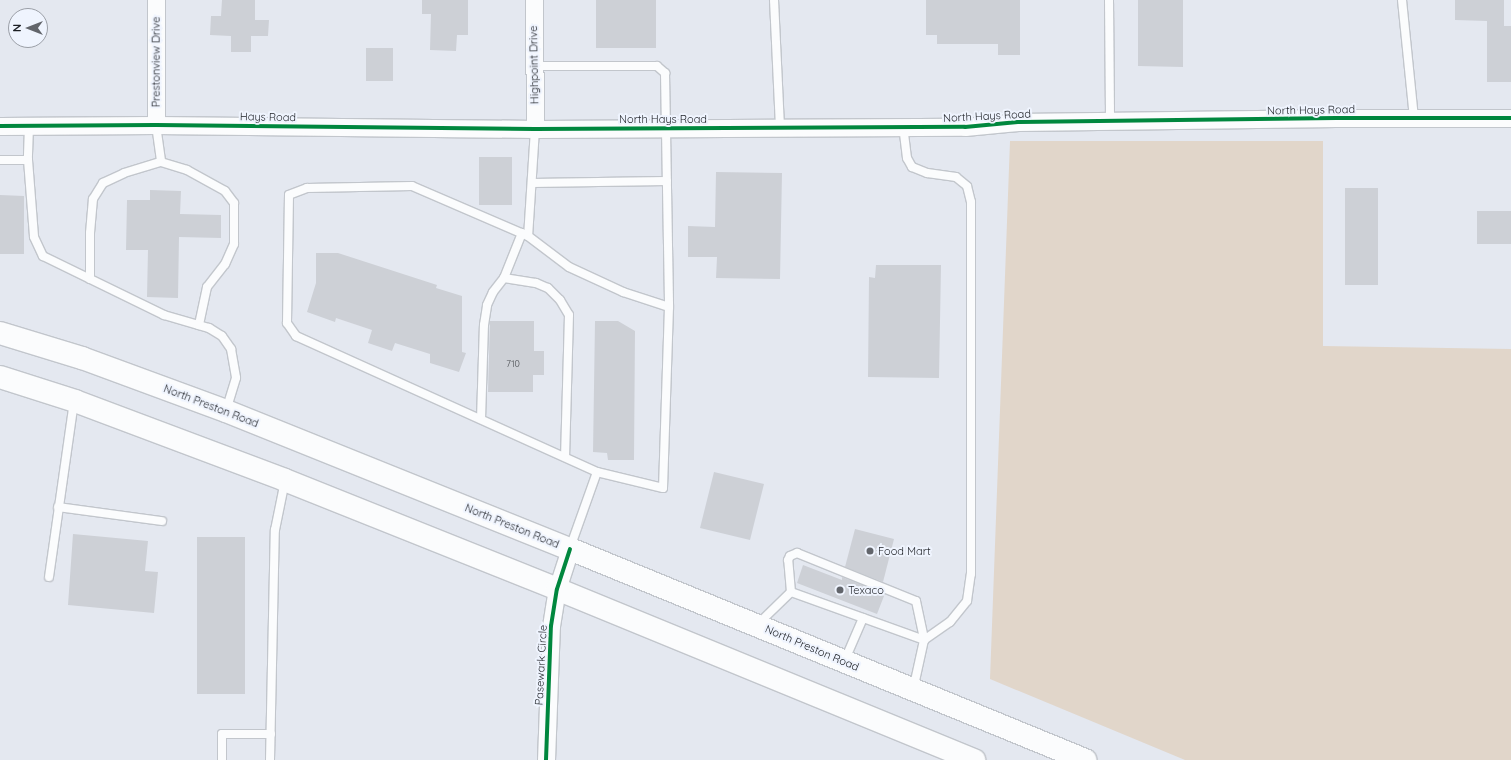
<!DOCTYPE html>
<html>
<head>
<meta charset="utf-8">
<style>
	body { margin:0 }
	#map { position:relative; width:1511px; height:760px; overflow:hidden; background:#e4e8f0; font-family:Quicksand,sans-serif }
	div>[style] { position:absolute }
	.green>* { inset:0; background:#e1d6ca }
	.building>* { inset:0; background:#cdd0d6 }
	.roads { filter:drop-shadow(1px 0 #c2c6cc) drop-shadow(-1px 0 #c2c6cc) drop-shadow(0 1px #c2c6cc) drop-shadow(0 -1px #c2c6cc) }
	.lane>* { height:8px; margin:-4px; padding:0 4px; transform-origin:4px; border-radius:4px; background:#fbfcfd }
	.street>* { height:17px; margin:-8.5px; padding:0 8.5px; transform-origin:8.5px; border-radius:8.5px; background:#fbfcfd }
	.primary>* { height:22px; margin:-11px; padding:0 11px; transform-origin:11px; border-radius:11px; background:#fbfcfd }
	.cycleway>* { height:4px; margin:-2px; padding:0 2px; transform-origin:2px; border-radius:2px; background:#00873e }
	.dots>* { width:11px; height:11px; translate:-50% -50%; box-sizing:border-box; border:2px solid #eff4fe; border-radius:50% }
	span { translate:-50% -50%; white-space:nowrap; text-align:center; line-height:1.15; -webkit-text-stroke:4px #eff4fe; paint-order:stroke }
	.number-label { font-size:9px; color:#4a4d52 }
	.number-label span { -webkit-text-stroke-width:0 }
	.street-label { font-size:11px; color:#1c1f24 }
	.poi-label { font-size:11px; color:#1c1f24 }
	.left { translate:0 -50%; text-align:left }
	.north { position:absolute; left:8px; top:8px; width:40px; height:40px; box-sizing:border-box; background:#eff4fe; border:1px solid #9b9fa7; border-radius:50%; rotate:270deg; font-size:11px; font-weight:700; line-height:16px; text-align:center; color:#1c1f24 }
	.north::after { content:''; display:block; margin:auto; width:14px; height:18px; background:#62656b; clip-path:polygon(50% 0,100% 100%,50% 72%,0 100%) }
</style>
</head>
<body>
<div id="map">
	<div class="green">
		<i style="clip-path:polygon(1010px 141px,1323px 141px,1323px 346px,1511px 349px,1511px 760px,1185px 760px,990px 679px)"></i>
	</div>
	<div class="building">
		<i style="clip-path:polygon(222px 0,255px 0,255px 20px,269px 20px,268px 36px,251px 36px,251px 52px,231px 52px,231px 36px,210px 35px,211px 16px,221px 16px)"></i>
		<i style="clip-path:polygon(422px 0,468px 0,468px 35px,457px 35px,456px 51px,430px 50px,431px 14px,422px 14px)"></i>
		<i style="clip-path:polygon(596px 0,656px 0,656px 48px,596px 48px)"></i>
		<i style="clip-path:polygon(926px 0,1020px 0,1020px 55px,998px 55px,998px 44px,937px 44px,937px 35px,926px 35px)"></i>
		<i style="clip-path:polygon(1138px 0,1183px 0,1183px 67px,1138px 66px)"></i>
		<i style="clip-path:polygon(1455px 0,1504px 0,1504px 26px,1511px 26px,1511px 82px,1487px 82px,1487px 21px,1455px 20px)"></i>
		<i style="clip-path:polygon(366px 48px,393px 48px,393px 81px,366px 81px)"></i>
		<i style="clip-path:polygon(479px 157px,512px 157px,512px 205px,479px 205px)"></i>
		<i style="clip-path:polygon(716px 172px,782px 173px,780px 279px,716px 278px,717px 257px,688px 257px,688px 226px,715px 227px)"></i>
		<i style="clip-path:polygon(1345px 188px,1378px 188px,1378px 285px,1345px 285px)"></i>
		<i style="clip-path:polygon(150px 190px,181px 191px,180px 214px,221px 215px,221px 238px,179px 237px,178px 298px,147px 297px,148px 250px,126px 250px,127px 200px,150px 200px)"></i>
		<i style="clip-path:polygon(0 195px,24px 196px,24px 254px,0 254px)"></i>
		<i style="clip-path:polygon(1477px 211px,1511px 211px,1511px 244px,1477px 244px)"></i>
		<i style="clip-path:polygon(316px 253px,338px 253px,437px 285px,436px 288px,462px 296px,462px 352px,466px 353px,459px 372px,430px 363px,430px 354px,395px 343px,392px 351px,368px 343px,372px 330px,336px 318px,335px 322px,307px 312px,316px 283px)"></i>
		<i style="clip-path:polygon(876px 265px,941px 265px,939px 378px,868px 377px,869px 277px,875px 278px)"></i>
		<i style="clip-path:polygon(490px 321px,534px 321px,534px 351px,544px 351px,544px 375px,533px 375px,533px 392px,488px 392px)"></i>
		<i style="clip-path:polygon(595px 321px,618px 321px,635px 331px,634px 460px,608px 460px,607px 453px,593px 452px)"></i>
		<i style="clip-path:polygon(714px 472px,764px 484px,750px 540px,700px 528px)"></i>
		<i style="clip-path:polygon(855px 529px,894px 539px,883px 582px,845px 567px)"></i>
		<i style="clip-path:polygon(73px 534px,148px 541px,145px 571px,158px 572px,154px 613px,68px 605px)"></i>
		<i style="clip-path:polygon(197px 537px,245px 537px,245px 694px,197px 694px)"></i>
		<i style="clip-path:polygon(803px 565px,842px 580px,842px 577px,880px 592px,880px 594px,884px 596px,877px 614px,797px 583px)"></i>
	</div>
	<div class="roads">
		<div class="lane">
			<i style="left:774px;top:0;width:127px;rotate:87.3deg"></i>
			<i style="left:1109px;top:0;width:121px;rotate:89.5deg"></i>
			<i style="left:1402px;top:0;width:119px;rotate:84.2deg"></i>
			<i style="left:533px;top:66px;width:124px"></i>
			<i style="left:657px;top:66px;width:11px;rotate:41deg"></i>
			<i style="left:665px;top:73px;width:234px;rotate:89deg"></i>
			<i style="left:156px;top:125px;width:37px;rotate:82deg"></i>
			<i style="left:29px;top:126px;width:34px;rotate:92deg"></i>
			<i style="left:28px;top:160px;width:77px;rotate:85.5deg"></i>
			<i style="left:34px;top:237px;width:21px;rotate:65deg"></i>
			<i style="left:43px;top:256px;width:135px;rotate:26deg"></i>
			<i style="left:164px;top:315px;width:47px;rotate:16.1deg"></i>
			<i style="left:209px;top:328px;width:15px;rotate:32deg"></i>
			<i style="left:222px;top:336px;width:16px;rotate:55deg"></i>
			<i style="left:231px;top:349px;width:29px;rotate:80deg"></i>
			<i style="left:236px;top:378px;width:34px;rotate:107deg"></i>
			<i style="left:535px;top:129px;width:107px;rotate:93.7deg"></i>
			<i style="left:528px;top:236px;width:126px;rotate:-156.7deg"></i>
			<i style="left:412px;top:186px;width:105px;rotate:178.9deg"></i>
			<i style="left:307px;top:188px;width:19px;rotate:159deg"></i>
			<i style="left:289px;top:195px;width:128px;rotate:90.9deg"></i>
			<i style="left:287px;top:323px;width:16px;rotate:55deg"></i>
			<i style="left:296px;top:336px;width:330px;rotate:24.3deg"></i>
			<i style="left:597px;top:472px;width:81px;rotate:109.6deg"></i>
			<i style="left:0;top:160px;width:28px"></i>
			<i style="left:532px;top:183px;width:135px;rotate:-0.8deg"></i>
			<i style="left:522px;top:233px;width:48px;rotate:111.8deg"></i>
			<i style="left:504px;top:278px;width:32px;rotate:9deg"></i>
			<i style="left:536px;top:283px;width:13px;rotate:23deg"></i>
			<i style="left:548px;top:288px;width:17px;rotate:45deg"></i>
			<i style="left:560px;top:300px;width:17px;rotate:59deg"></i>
			<i style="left:569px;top:315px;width:142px;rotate:91.6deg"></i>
			<i style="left:528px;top:236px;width:51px;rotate:37.1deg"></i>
			<i style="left:569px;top:267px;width:60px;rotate:24.8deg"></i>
			<i style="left:623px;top:292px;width:48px;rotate:18.1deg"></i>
			<i style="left:669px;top:307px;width:181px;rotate:91.9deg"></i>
			<i style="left:663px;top:488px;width:68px;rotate:-166.4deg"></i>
			<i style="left:90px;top:279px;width:46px;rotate:-90deg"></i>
			<i style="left:90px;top:233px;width:34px;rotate:-85deg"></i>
			<i style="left:93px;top:199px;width:19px;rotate:-58deg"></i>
			<i style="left:103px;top:183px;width:23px;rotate:-25deg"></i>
			<i style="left:124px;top:173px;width:39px;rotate:-17deg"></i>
			<i style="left:161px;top:162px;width:27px;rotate:17deg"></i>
			<i style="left:187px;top:170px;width:43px;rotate:28.9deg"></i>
			<i style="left:225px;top:191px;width:15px;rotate:53deg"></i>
			<i style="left:234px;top:203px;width:41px;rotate:90deg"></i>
			<i style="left:234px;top:244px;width:22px;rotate:114deg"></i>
			<i style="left:225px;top:264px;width:29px;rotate:128deg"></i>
			<i style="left:207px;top:287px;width:39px;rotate:102deg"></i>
			<i style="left:481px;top:419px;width:94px;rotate:-88.2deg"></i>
			<i style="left:484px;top:325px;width:20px;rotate:-81deg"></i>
			<i style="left:487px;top:305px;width:14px;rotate:-65deg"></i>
			<i style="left:493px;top:292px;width:18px;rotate:-52deg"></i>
			<i style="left:58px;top:507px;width:105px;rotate:7.7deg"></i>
			<i style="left:49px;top:577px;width:178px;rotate:-81.9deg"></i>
			<i style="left:791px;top:592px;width:32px;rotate:-95deg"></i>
			<i style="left:788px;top:560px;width:4px;rotate:-63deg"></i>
			<i style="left:790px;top:556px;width:8px;rotate:-23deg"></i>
			<i style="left:797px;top:553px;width:128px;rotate:22deg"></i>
			<i style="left:916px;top:601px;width:40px;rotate:78deg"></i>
			<i style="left:924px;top:640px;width:32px;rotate:-35deg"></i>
			<i style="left:950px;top:622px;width:27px;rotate:-51deg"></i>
			<i style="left:967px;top:601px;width:27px;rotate:-82deg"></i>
			<i style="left:971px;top:574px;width:372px;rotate:-90deg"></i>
			<i style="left:971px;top:202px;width:16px;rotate:-104deg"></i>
			<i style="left:967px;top:186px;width:14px;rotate:-141deg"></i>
			<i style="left:956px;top:177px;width:29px;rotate:-172deg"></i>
			<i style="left:927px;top:173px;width:16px;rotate:-158deg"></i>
			<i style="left:912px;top:167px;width:10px;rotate:-119deg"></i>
			<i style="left:907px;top:158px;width:31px;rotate:-97deg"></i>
			<i style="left:758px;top:624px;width:46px;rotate:-44.1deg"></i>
			<i style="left:791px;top:592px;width:141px;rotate:19.8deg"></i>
			<i style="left:924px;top:640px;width:51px;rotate:102.4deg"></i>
			<i style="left:844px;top:662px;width:48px;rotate:-66.6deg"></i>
			<i style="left:222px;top:760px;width:26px;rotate:-90deg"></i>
			<i style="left:222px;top:734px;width:49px"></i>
			<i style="left:270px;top:760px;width:230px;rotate:-88.8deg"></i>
			<i style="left:275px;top:530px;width:50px;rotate:-78.5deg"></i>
		</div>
		<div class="street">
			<i style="left:156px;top:0;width:125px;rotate:90deg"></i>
			<i style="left:534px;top:0;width:129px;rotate:89.6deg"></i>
			<i style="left:0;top:126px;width:156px;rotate:-0.4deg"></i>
			<i style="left:156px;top:125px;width:379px;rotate:0.6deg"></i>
			<i style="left:535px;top:129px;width:430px;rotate:-0.3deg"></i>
			<i style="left:965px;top:127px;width:53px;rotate:-5.4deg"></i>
			<i style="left:1018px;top:122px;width:318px;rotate:-0.7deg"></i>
			<i style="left:1336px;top:118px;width:175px"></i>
			<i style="left:546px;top:760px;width:134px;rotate:-87.9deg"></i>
			<i style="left:551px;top:626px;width:37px;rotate:-81deg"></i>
			<i style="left:557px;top:589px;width:42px;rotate:-72deg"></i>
		</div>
		<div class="primary">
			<i style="left:0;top:333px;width:86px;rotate:17deg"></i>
			<i style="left:82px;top:358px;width:153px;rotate:20.2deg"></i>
			<i style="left:226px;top:411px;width:371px;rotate:21.9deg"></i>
			<i style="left:570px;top:549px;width:557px;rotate:22.28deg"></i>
			<i style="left:0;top:377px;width:79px;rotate:17.7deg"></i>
			<i style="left:75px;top:401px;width:224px;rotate:20.6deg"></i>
			<i style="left:285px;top:480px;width:293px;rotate:21.8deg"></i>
			<i style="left:557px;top:589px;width:451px;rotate:22.3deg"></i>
		</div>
	</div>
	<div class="cycleway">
		<i style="left:0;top:126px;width:156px;rotate:-0.4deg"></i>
		<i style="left:156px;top:125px;width:379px;rotate:0.6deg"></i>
		<i style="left:535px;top:129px;width:430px;rotate:-0.3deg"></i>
		<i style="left:965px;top:127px;width:53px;rotate:-5.4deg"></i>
		<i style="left:1018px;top:122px;width:318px;rotate:-0.7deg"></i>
		<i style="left:1336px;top:118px;width:175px"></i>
		<i style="left:546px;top:760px;width:134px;rotate:-87.9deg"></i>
		<i style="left:551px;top:626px;width:37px;rotate:-81deg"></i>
		<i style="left:557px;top:589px;width:42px;rotate:-72deg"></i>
	</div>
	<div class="dots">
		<i style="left:870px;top:551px;background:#62656b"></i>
		<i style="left:840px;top:590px;background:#62656b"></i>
	</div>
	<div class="number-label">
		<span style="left:513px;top:364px">710</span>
	</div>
	<div class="street-label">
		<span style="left:156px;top:62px;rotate:-90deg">Prestonview Drive</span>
		<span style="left:534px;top:65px;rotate:-91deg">Highpoint Drive</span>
		<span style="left:1311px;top:110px;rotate:-1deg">North Hays Road</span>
		<span style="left:987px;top:116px;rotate:-3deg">North Hays Road</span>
		<span style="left:268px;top:117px;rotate:1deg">Hays Road</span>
		<span style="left:663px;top:119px">North Hays Road</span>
		<span style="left:211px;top:406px;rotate:21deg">North Preston Road</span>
		<span style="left:512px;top:526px;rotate:22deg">North Preston Road</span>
		<span style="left:812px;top:648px;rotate:23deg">North Preston Road</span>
		<span style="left:541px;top:665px;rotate:-87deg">Pasewark Circle</span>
	</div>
	<div class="poi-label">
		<span class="left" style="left:878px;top:551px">Food Mart</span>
		<span class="left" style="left:848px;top:590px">Texaco</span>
	</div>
	<div class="north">N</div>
</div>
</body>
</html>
